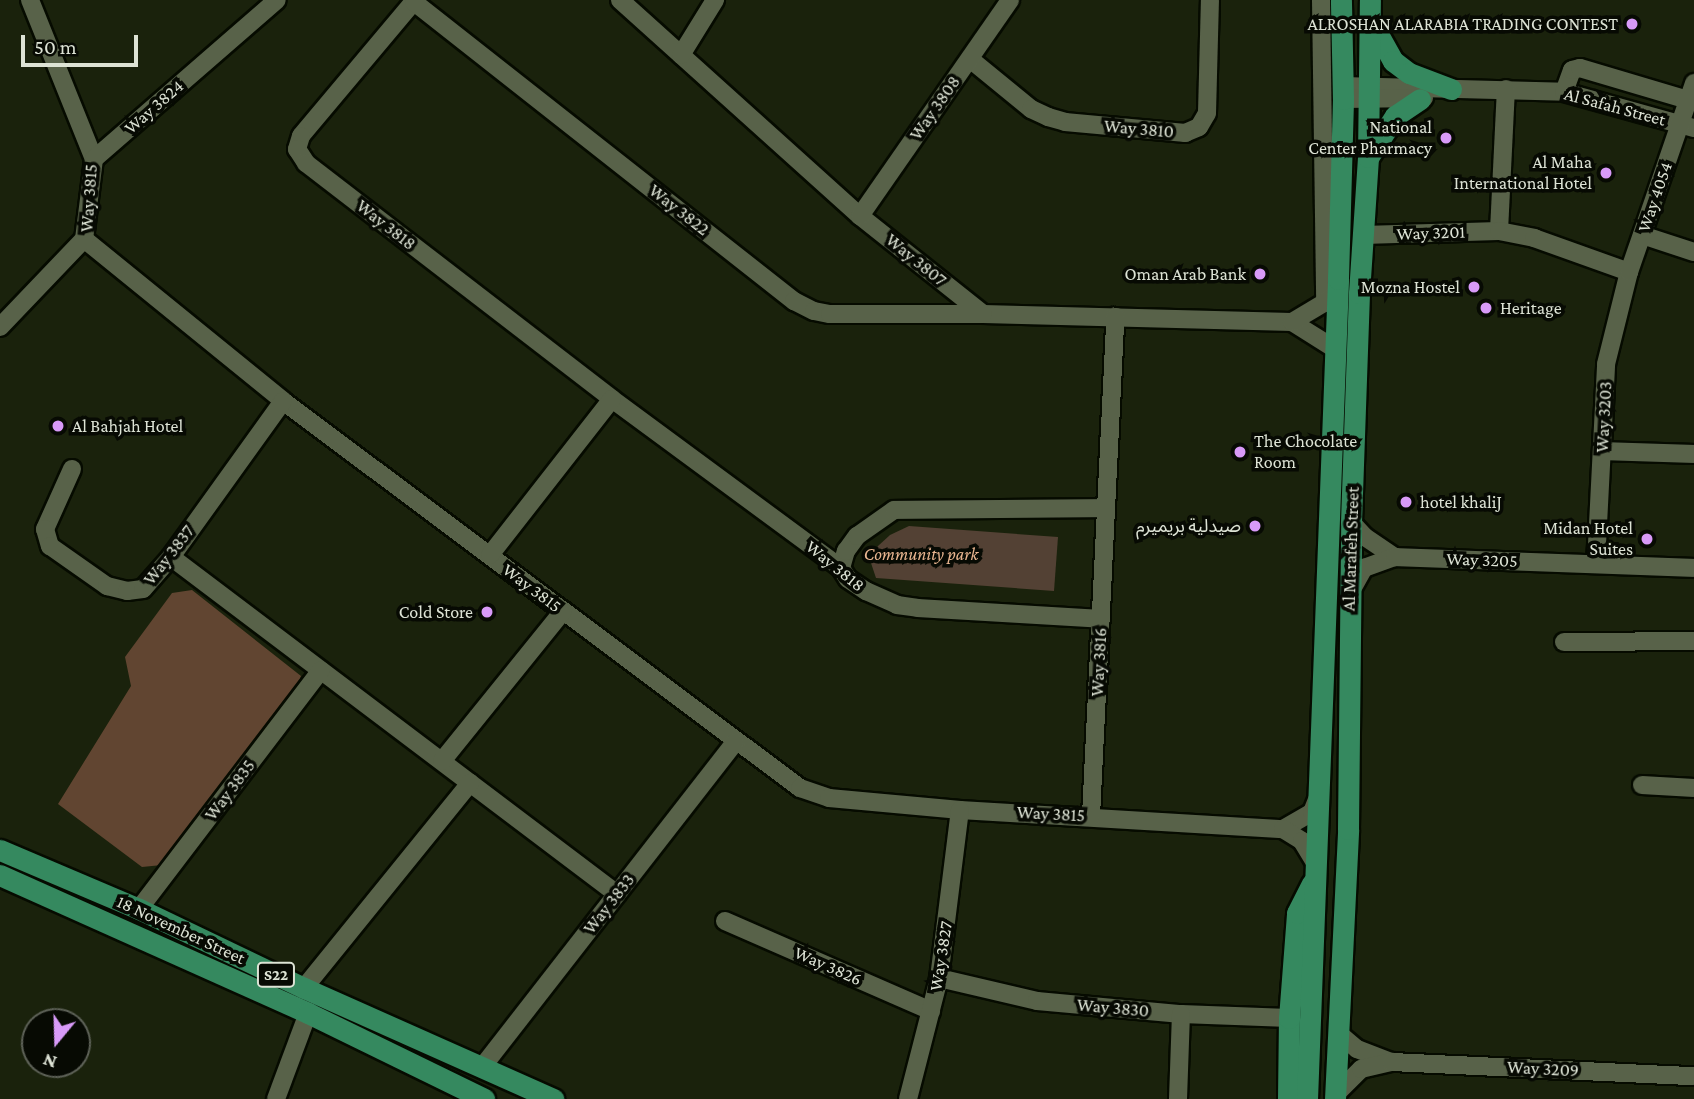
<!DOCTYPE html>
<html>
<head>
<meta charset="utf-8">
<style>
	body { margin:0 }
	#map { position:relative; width:1694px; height:1099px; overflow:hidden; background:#1a220c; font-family:"Crimson Pro","Noto Sans Arabic",serif }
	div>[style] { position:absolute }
	.green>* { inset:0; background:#534134 }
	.forest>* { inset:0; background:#614531 }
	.roads { filter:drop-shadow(2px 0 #060b00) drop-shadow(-2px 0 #060b00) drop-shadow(0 2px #060b00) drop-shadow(0 -2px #060b00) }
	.minor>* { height:18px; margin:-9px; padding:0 9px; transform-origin:9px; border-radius:9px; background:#586249 }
	.major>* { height:21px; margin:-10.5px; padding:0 10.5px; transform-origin:10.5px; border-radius:10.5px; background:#35895f }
	.dots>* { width:19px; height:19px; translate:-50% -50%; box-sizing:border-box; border:4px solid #070a03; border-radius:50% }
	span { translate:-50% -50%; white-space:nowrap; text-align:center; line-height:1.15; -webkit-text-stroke:7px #070a03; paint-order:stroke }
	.shield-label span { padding:2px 5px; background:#070a03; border:2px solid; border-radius:5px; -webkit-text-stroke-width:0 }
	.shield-label { font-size:16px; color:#dde3d5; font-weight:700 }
	.poi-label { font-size:18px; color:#dde3d5 }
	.right { translate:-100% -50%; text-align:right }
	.left { translate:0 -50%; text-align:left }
	.street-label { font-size:18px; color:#dde3d5 }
	.park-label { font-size:18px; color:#ebb791; font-style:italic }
	.north { position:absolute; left:21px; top:1008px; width:70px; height:70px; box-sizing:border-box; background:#070a03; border:2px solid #5d6157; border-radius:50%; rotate:199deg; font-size:19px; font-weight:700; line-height:28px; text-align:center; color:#dde3d5 }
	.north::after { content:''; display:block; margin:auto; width:24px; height:32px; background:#d89af8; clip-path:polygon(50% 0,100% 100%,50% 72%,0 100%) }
	.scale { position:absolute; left:21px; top:35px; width:117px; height:32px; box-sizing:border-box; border:4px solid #dde3d5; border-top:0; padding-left:9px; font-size:21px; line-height:24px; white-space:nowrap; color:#dde3d5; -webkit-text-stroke:5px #070a03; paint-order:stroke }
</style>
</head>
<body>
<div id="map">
	<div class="green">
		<i style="clip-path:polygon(909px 526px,1058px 537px,1054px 591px,876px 578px,870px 560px,878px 546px,890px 535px)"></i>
	</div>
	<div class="forest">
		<i style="clip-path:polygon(192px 590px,301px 676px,296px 691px,162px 865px,142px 867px,58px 804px,131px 686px,125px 657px,172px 593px)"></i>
	</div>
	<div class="roads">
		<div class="minor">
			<i style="left:30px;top:0;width:171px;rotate:68.1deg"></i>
			<i style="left:94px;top:159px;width:81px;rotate:97.1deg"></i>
			<i style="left:84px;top:239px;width:257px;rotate:39.1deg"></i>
			<i style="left:283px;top:401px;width:646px;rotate:36.82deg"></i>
			<i style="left:800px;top:788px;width:31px;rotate:19deg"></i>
			<i style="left:829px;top:798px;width:132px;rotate:5.2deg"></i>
			<i style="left:960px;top:810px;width:324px;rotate:3.4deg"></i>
			<i style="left:1283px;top:829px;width:34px;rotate:-30deg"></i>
			<i style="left:1312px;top:812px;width:16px;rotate:-68deg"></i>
			<i style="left:415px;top:0;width:177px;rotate:130deg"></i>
			<i style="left:301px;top:136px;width:14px;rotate:107deg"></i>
			<i style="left:297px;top:149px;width:17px;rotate:57deg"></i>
			<i style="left:306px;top:163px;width:386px;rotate:37.6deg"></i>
			<i style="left:612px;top:399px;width:285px;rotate:36.4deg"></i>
			<i style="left:841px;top:568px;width:13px;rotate:58deg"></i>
			<i style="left:848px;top:579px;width:22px;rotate:34deg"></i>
			<i style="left:866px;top:591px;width:34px;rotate:24deg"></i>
			<i style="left:897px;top:605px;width:21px;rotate:8deg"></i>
			<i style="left:918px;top:608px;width:183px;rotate:3.4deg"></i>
			<i style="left:620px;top:0;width:323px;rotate:42deg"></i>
			<i style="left:860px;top:216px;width:157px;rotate:38.5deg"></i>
			<i style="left:983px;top:314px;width:309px;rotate:1.5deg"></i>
			<i style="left:1292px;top:322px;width:51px;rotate:32.1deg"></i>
			<i style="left:1321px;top:0;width:303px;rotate:89.2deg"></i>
			<i style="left:414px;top:2px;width:484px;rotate:38.2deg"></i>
			<i style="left:794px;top:301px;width:22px;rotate:27deg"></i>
			<i style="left:814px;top:311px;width:16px;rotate:11deg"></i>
			<i style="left:830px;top:314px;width:153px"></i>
			<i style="left:681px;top:55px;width:65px;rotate:-58.3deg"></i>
			<i style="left:970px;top:59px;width:79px;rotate:39.3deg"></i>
			<i style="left:1031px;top:109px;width:19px;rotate:25deg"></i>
			<i style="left:1048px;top:117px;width:18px;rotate:16deg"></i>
			<i style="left:1065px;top:122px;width:121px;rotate:5.2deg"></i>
			<i style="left:1185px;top:133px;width:15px;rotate:-23deg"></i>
			<i style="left:1199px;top:127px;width:16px;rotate:-60deg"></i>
			<i style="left:1207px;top:113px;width:113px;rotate:-88.5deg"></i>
			<i style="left:1342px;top:86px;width:222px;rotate:1.5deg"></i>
			<i style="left:1564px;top:92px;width:135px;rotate:15.5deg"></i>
			<i style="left:1564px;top:92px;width:23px;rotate:-70deg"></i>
			<i style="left:1572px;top:70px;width:8px;rotate:-14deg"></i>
			<i style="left:1580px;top:68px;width:113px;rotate:16.5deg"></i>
			<i style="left:1343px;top:99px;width:81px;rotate:-0.7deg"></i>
			<i style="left:94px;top:159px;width:242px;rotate:-41deg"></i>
			<i style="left:860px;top:216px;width:263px;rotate:-55.2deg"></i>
			<i style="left:1499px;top:231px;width:142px;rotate:-87.2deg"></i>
			<i style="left:1363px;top:235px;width:136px;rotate:-1.7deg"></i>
			<i style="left:1499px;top:231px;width:36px;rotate:11deg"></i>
			<i style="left:1534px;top:238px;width:101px;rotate:19.7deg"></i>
			<i style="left:1642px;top:235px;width:55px;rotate:18.1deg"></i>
			<i style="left:1292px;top:322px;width:49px;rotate:-30.8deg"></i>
			<i style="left:0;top:327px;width:122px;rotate:-46.3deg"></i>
			<i style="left:1602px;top:451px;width:92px;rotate:1.9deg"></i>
			<i style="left:72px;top:469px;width:66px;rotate:114.2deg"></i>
			<i style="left:45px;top:529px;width:18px;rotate:74deg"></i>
			<i style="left:50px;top:546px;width:70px;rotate:35.1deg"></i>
			<i style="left:107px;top:586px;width:21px;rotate:14deg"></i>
			<i style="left:127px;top:591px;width:16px;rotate:-7deg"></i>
			<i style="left:143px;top:589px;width:43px;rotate:-48.8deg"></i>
			<i style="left:171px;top:557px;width:192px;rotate:-54.3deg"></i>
			<i style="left:1351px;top:522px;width:21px;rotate:47deg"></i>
			<i style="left:1365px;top:537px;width:36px;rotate:34deg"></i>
			<i style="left:490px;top:555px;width:198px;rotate:-52deg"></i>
			<i style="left:171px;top:557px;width:559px;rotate:37.07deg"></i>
			<i style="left:1596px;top:564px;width:200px;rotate:-87.1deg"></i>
			<i style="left:1606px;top:364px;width:95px;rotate:-76deg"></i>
			<i style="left:1629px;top:272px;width:200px;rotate:-71deg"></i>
			<i style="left:841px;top:568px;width:18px;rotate:-74deg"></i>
			<i style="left:846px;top:551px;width:19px;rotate:-54deg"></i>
			<i style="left:857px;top:536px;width:45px;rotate:-35.1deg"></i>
			<i style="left:894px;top:510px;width:212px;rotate:-0.5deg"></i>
			<i style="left:1350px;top:593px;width:29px;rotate:-61deg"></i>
			<i style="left:1364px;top:568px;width:33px;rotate:-20deg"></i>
			<i style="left:1395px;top:557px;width:299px;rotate:2.1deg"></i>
			<i style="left:1564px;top:642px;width:130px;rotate:-0.4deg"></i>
			<i style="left:442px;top:761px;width:193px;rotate:-51.1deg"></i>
			<i style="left:1642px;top:785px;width:52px;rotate:3.3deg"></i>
			<i style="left:1091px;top:816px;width:500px;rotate:-87.2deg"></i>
			<i style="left:1283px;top:829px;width:22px;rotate:32deg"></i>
			<i style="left:1302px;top:841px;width:27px;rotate:59deg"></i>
			<i style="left:139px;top:909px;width:300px;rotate:-52.7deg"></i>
			<i style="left:725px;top:921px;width:225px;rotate:23.6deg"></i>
			<i style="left:939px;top:978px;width:101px;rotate:13.2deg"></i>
			<i style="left:1037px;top:1001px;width:145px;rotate:5.2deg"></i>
			<i style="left:1181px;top:1014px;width:108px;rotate:2.1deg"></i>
			<i style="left:304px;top:988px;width:264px;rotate:-51deg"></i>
			<i style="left:1338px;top:1033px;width:25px;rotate:40deg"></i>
			<i style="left:1357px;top:1049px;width:34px;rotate:21deg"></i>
			<i style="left:483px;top:1066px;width:410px;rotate:-52.1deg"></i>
			<i style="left:1335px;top:1095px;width:37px;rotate:-45deg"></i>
			<i style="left:1361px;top:1069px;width:32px;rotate:-13deg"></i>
			<i style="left:1392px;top:1062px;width:302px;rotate:2.7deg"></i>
			<i style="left:276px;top:1099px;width:92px;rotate:-69.6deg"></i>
			<i style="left:908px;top:1099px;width:125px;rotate:-75.6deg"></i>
			<i style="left:939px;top:978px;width:169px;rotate:-82.9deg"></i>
			<i style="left:1178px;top:1099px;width:85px;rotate:-88deg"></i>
		</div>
		<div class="major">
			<i style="left:1373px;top:25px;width:41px;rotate:60.9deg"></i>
			<i style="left:1393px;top:61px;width:20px;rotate:37deg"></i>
			<i style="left:1409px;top:73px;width:45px;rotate:20.9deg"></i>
			<i style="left:1369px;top:156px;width:48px;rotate:-57deg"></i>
			<i style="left:1395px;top:116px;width:30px;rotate:-34deg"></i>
			<i style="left:0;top:850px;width:151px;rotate:23deg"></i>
			<i style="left:139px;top:909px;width:183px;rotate:25.6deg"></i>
			<i style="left:304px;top:988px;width:273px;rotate:24deg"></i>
			<i style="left:0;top:875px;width:338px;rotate:24.1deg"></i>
			<i style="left:308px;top:1013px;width:196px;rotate:26deg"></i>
			<i style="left:1288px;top:1099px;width:81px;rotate:-89.3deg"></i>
			<i style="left:1289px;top:1018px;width:105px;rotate:-85.6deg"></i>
			<i style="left:1297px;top:913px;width:33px;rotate:-63deg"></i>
			<i style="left:1307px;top:1099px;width:821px;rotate:-87.83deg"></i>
			<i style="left:1338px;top:279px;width:180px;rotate:-88.4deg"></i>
			<i style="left:1343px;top:99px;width:99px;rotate:-91.2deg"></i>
			<i style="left:1335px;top:1099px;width:270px;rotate:-87.2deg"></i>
			<i style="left:1348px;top:829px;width:307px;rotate:-89.4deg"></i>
			<i style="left:1351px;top:522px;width:229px;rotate:-88deg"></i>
			<i style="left:1359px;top:293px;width:136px;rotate:-86.2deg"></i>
			<i style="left:1368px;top:157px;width:157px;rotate:-89.3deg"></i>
		</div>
	</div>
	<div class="dots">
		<i style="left:1632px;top:24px;background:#d89af8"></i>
		<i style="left:1446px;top:138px;background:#d89af8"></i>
		<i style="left:1606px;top:173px;background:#d89af8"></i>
		<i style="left:1260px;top:274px;background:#d89af8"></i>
		<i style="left:1474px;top:287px;background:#d89af8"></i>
		<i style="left:1486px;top:308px;background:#d89af8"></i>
		<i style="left:58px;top:426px;background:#d89af8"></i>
		<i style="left:1240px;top:452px;background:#d89af8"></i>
		<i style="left:1406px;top:502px;background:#d89af8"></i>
		<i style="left:1255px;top:526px;background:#d89af8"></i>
		<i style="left:1647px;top:539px;background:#d89af8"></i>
		<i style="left:487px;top:612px;background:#d89af8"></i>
	</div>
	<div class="shield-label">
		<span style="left:276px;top:975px">S22</span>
	</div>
	<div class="poi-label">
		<span class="right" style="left:1618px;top:24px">ALROSHAN ALARABIA TRADING CONTEST</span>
		<span class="right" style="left:1432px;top:138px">National<br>Center Pharmacy</span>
		<span class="right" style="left:1592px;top:173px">Al Maha<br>International Hotel</span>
		<span class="right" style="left:1246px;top:274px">Oman Arab Bank</span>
		<span class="right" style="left:1460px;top:287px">Mozna Hostel</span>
		<span class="left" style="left:1500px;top:308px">Heritage</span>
		<span class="left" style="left:72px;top:426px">Al Bahjah Hotel</span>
		<span class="left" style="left:1254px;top:452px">The Chocolate<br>Room</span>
		<span class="left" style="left:1420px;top:502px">hotel khaliJ</span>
		<span class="right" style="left:1241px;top:526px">صيدلية بريميرم</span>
		<span class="right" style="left:1633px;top:539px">Midan Hotel<br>Suites</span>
		<span class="right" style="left:473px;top:612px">Cold Store</span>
	</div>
	<div class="street-label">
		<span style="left:154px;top:107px;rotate:-41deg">Way 3824</span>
		<span style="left:1615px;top:107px;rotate:15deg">Al Safah Street</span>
		<span style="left:935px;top:108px;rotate:-55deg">Way 3808</span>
		<span style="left:1139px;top:129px;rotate:5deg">Way 3810</span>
		<span style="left:1655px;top:197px;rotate:-71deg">Way 4054</span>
		<span style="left:89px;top:198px;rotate:-86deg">Way 3815</span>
		<span style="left:679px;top:210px;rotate:38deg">Way 3822</span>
		<span style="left:386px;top:225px;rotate:38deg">Way 3818</span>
		<span style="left:1431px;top:233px;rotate:-2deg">Way 3201</span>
		<span style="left:916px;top:260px;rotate:39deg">Way 3807</span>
		<span style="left:1604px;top:417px;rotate:-87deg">Way 3203</span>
		<span style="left:1351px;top:549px;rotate:-88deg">Al Marafeh Street</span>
		<span style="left:169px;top:555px;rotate:-52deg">Way 3837</span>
		<span style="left:1482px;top:560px;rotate:2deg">Way 3205</span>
		<span style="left:835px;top:566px;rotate:39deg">Way 3818</span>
		<span style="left:532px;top:588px;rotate:37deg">Way 3815</span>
		<span style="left:1099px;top:662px;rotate:-87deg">Way 3816</span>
		<span style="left:230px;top:790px;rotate:-53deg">Way 3835</span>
		<span style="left:1051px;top:814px;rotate:3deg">Way 3815</span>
		<span style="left:609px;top:904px;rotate:-52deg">Way 3833</span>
		<span style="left:181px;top:930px;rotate:25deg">18 November Street</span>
		<span style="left:941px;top:956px;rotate:-81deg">Way 3827</span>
		<span style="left:828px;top:966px;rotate:24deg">Way 3826</span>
		<span style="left:1113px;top:1008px;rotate:5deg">Way 3830</span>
		<span style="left:1543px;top:1069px;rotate:3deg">Way 3209</span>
	</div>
	<div class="park-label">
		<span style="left:921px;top:554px">Community park</span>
	</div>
	<div class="north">N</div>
	<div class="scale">50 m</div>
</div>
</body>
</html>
